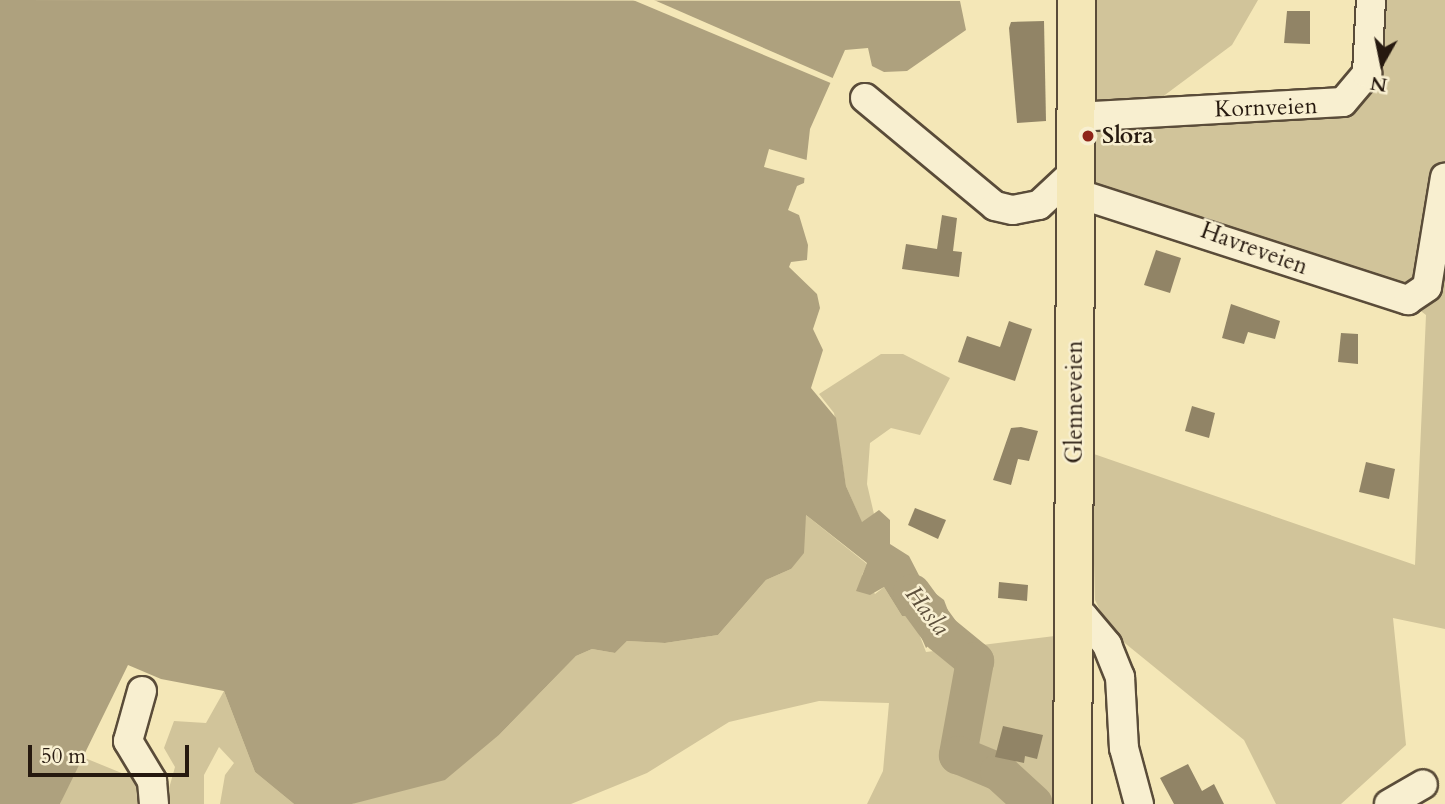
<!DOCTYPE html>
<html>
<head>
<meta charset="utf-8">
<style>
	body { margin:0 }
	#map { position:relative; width:1445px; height:804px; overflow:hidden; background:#f4e7b7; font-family:Cardo,serif }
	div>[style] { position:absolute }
	.green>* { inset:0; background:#d1c49a }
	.water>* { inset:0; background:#aea17e }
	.pier>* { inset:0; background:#f4e7b7 }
	.river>* { height:38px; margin:-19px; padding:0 19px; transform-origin:19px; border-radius:19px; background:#aea17e }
	.building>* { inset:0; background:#918466 }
	.roads { filter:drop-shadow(2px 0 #5a4c39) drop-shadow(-2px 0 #5a4c39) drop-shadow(0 2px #5a4c39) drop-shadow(0 -2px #5a4c39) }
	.minor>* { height:28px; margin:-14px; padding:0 14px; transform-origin:14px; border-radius:14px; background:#f8efd0 }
	.major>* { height:37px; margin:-18.5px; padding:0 18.5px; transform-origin:18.5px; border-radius:18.5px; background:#f4e7b7 }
	.dots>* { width:19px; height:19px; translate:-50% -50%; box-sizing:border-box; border:4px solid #f8efd0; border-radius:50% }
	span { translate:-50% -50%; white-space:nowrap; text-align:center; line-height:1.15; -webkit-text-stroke:5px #f8efd0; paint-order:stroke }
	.street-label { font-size:23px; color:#26190f }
	.poi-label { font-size:23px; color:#26190f; font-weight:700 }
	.left { translate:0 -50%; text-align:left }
	.water-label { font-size:24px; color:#5c4f3b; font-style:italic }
	.north { position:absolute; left:1347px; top:28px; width:70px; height:70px; -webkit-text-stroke:5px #f8efd0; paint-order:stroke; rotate:189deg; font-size:19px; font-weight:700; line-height:28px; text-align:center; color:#26190f }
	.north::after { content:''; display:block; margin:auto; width:24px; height:32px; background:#26190f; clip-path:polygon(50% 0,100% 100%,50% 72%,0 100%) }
	.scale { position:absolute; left:28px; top:745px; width:161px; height:32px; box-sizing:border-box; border:4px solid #26190f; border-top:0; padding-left:9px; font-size:21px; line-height:24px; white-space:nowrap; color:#26190f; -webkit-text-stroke:5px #f8efd0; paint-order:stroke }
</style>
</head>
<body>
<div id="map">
	<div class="green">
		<i style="clip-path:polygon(1089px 0,1258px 0,1232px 45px,1134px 118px,1350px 109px,1376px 0,1445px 0,1445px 629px,1393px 618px,1406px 745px,1341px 804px,1276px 804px,1244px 740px,1110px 631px,1095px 600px,1091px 453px,1415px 565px,1426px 315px,1396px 292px,1087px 182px)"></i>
		<i style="clip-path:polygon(881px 354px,903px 354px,950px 378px,920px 435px,891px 428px,870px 443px,867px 484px,874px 514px,862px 523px,846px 486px,834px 413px,819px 394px)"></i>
		<i style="clip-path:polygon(806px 515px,867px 564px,862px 575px,875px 594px,884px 587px,902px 616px,912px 615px,926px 652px,1063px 635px,1061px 804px,867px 804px,883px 771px,889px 703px,819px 701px,729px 722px,647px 773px,571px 804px,352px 804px,500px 734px,576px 656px,592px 649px,615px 653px,627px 641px,665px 643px,718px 635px,766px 580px,791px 569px)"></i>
		<i style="clip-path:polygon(224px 691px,255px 772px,294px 804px,220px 804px,225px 775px,234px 763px,219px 747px,204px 775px,204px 804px,60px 804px,80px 756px,168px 792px,175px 767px,164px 748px,174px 721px,206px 723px)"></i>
	</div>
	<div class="water">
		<i style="clip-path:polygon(0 0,960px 1px,966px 30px,907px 71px,884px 72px,872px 66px,868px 48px,845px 50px,810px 129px,804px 183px,797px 186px,788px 210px,799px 215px,808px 245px,807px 260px,791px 262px,789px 267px,817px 294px,820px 308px,813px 329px,823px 350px,811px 388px,836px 418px,846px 486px,862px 522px,879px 510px,890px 520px,890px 544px,909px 556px,924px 585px,944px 600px,950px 616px,942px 634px,926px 648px,912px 616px,902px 616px,884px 587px,870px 595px,856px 591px,867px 563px,806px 515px,804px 553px,791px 569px,766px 580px,718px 635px,665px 643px,627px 641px,615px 653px,592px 649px,576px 656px,500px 734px,445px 780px,352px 804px,294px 804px,255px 772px,224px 691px,161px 679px,128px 665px,60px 804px,0 804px)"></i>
	</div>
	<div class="pier">
		<i style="clip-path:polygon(633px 0,654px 0,835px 79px,833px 84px)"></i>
		<i style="clip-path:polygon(769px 149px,810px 161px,808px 179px,764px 167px)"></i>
	</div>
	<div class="river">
		<i style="left:912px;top:593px;width:51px;rotate:53.8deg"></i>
		<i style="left:942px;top:634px;width:43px;rotate:39.3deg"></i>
		<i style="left:975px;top:661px;width:96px;rotate:100.3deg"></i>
		<i style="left:958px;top:755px;width:44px;rotate:22.5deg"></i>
		<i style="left:999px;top:772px;width:47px;rotate:42.4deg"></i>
	</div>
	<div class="building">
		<i style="clip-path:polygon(1287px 11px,1310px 11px,1310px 44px,1284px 43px)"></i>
		<i style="clip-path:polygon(1044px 21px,1046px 121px,1017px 123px,1009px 28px,1011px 22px)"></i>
		<i style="clip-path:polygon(942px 215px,957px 218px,953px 251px,962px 252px,959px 277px,902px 269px,906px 244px,937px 249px)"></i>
		<i style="clip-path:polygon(1156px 250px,1181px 258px,1170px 293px,1144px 285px)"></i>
		<i style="clip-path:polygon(1231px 304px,1280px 321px,1275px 339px,1248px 332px,1244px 344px,1222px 338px)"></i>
		<i style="clip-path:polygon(1009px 321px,1032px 329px,1015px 381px,958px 362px,967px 336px,1000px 347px)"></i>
		<i style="clip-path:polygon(1341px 333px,1358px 334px,1358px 364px,1338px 362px)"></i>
		<i style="clip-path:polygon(1192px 406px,1215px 413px,1209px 438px,1185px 431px)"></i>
		<i style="clip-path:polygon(1021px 427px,1038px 431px,1029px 461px,1018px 459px,1011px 485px,993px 480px,1011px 428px)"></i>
		<i style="clip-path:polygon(1366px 462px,1395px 469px,1389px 499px,1359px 492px)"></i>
		<i style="clip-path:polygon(915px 508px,946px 520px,938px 539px,908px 525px)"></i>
		<i style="clip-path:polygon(999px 582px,1028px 585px,1027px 601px,998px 598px)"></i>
		<i style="clip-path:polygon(1003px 726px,1043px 735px,1037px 759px,1025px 756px,1024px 763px,995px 757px)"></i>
		<i style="clip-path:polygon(1188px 764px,1202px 791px,1214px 784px,1224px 804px,1174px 804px,1160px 778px)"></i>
	</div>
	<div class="roads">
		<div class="minor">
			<i style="left:865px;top:98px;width:169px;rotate:39.7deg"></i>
			<i style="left:995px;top:206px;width:18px;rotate:13deg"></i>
			<i style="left:1013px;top:210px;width:26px;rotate:-11deg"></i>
			<i style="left:1039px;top:205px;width:41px;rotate:-43deg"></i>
			<i style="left:1069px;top:177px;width:8px"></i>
			<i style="left:1076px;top:117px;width:267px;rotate:-3.2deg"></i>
			<i style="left:1343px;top:102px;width:38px;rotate:-50deg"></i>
			<i style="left:1367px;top:73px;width:73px;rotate:-86.9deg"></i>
			<i style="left:1076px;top:193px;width:349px;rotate:17.9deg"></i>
			<i style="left:1408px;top:300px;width:23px;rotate:-34deg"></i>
			<i style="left:1427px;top:287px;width:111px;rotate:-80.7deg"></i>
			<i style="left:1074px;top:617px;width:9px;rotate:-6deg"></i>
			<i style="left:1083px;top:616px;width:38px;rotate:50deg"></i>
			<i style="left:1107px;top:645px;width:35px;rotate:68deg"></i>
			<i style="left:1120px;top:677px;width:71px;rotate:86.8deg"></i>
			<i style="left:1124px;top:748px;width:58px;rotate:75deg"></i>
			<i style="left:142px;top:691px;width:52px;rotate:105.6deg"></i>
			<i style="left:128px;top:741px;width:47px;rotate:59deg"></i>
			<i style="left:152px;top:781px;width:23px;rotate:85deg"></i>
			<i style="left:1389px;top:804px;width:39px;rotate:-30deg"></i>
		</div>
		<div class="major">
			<i style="left:1072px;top:804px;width:804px;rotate:-89.71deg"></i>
		</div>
	</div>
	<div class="dots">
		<i style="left:1088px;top:136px;background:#8f2418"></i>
	</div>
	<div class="street-label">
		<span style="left:1266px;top:108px;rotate:-2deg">Kornveien</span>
		<span style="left:1254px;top:249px;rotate:20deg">Havreveien</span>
		<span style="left:1075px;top:402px;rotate:-90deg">Glenneveien</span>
	</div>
	<div class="poi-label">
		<span class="left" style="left:1102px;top:136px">Slora</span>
	</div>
	<div class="water-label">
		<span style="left:927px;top:611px;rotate:52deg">Hasla</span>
	</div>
	<div class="north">N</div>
	<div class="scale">50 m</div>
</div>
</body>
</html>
